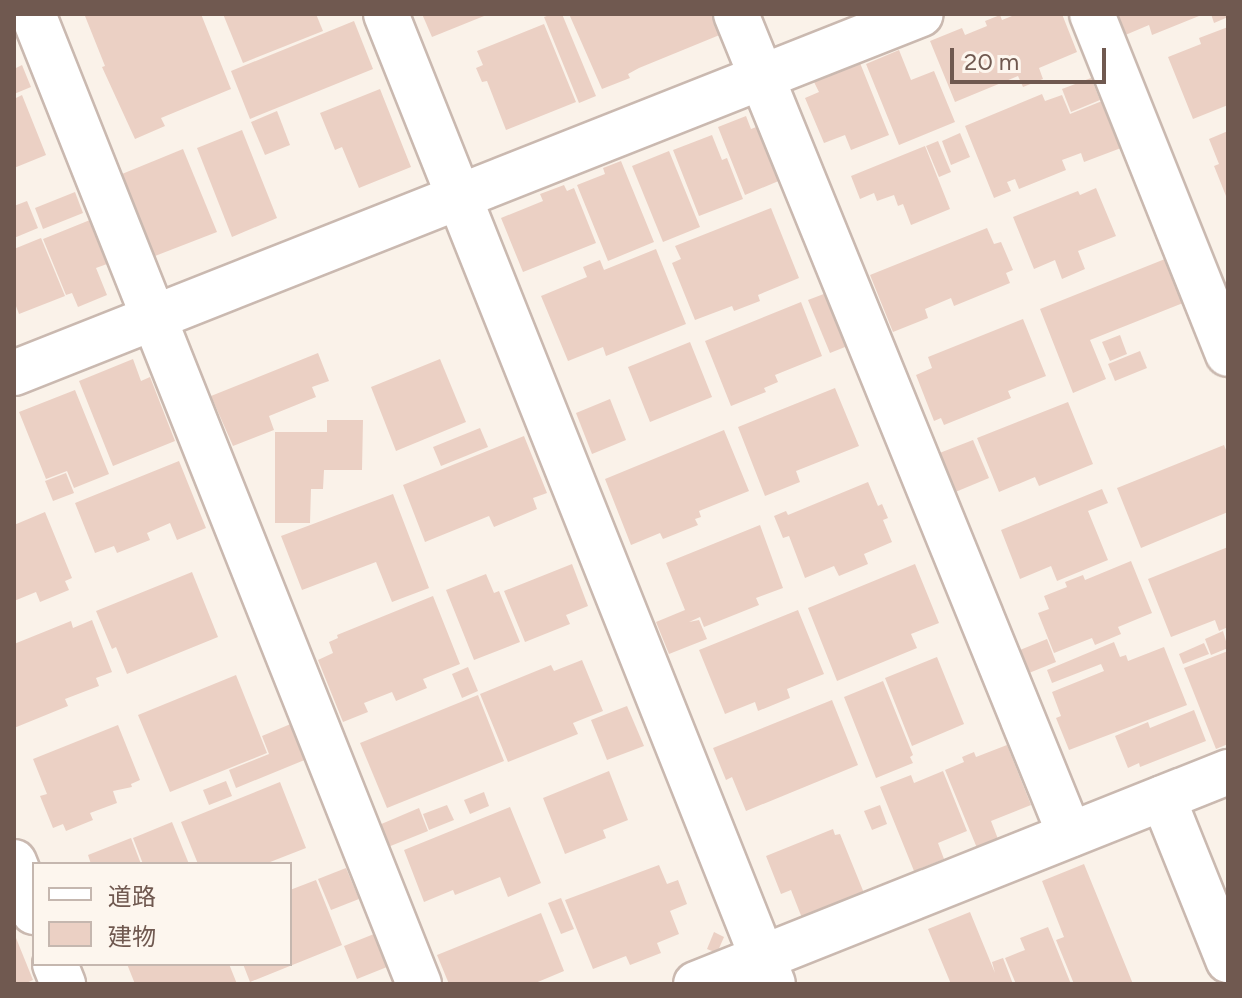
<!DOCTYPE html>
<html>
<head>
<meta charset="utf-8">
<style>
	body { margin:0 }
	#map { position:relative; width:1242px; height:998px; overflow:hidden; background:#faf2e9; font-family:Figtree,"Noto Sans JP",sans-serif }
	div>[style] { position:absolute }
	.building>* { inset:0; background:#ebd0c4 }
	.roads { filter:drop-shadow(2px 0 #cab9b0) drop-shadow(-2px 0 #cab9b0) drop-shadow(0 2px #cab9b0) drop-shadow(0 -2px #cab9b0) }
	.minor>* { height:44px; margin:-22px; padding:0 22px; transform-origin:22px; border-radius:22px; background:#fff }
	span { translate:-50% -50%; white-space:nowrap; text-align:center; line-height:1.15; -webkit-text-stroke:7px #fdf6ee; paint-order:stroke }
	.frame { position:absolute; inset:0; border:16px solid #705950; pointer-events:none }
	.legend { position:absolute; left:32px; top:862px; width:260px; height:104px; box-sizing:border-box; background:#fdf6ee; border:2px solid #c5b7af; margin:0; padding:10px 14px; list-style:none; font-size:24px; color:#705950 }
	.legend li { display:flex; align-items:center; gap:16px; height:40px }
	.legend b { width:40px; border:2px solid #c5b7af }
	.scale { position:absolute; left:950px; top:48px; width:156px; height:36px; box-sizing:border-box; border:4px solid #705950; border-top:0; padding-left:10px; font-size:24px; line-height:28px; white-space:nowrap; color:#705950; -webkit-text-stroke:6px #fdf6ee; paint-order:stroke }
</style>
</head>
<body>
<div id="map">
	<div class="building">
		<i style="clip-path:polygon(90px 14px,201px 14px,231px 89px,161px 118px,165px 126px,135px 139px,102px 67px,105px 66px,85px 16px)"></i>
		<i style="clip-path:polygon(223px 14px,316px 14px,323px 31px,243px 63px)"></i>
		<i style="clip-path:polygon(422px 14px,489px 14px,432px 37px)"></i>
		<i style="clip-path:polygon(552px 14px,562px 14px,596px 96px,579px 103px,544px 17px)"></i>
		<i style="clip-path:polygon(569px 14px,713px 14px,722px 34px,639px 68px,628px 74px,630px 78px,602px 89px)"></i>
		<i style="clip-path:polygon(1017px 14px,1062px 14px,1077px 52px,1039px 68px,1043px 79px,1023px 87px,1018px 76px,955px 102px,930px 41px,962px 28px,965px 35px,987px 26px,985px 21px,1000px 15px,1002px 20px)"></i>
		<i style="clip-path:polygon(1114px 14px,1204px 14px,1152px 35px,1149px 25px,1123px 36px)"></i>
		<i style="clip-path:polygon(1211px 14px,1228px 14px,1228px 17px,1214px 23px)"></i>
		<i style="clip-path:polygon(354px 21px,373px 69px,250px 119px,231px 71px)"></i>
		<i style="clip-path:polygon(544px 24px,576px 102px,506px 130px,487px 81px,482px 82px,476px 68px,483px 65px,477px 51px)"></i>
		<i style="clip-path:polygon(1228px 27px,1228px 105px,1193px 119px,1168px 57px,1201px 44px,1199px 38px)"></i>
		<i style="clip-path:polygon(899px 50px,911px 80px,934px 71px,955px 122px,899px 145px,866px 64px)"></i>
		<i style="clip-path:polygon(860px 63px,889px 135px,851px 150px,845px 135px,824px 143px,805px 98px,819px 92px,814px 82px)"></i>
		<i style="clip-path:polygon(22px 65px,31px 87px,14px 94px,14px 69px)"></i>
		<i style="clip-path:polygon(1091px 78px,1100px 100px,1071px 112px,1062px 89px)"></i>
		<i style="clip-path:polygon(380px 89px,411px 167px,359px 188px,342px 147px,335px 150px,320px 113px)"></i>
		<i style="clip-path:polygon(1042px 94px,1045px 101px,1062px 95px,1070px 114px,1102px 101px,1121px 148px,1084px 162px,1081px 153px,1062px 160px,1066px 170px,1019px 189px,1015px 179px,1007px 182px,1011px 191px,994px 198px,965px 126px)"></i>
		<i style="clip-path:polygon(22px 95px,46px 155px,14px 168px,14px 99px)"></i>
		<i style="clip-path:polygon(277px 111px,290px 145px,265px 155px,251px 122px)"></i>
		<i style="clip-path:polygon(746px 116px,751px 129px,759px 126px,781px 180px,745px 195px,718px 127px)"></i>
		<i style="clip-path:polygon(242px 130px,277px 218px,232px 237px,197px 148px)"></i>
		<i style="clip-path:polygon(1228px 131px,1228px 201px,1214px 166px,1219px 164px,1209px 139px)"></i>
		<i style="clip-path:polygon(960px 133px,970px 157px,951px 165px,942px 141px)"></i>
		<i style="clip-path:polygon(712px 135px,722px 160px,727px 158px,743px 199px,699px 216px,673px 150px)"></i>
		<i style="clip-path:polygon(938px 141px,951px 172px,939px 177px,926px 146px)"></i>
		<i style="clip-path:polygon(925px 146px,950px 209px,911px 225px,903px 204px,898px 206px,894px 195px,877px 201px,874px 193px,860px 199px,851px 176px)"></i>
		<i style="clip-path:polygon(183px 149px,217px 232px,155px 256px,122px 174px)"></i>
		<i style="clip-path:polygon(669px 151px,700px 227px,663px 242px,632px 166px)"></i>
		<i style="clip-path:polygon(621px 161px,654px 242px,608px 261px,577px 185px,605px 174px,603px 168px)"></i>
		<i style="clip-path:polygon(564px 185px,567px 191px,574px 188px,596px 243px,523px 272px,501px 218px,543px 201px,540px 194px)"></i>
		<i style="clip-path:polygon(1096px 188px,1116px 236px,1078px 251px,1085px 269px,1062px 279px,1055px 260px,1034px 269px,1013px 217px,1078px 191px,1080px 195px)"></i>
		<i style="clip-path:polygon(75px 192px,83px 213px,43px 229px,35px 208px)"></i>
		<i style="clip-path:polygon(27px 201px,38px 228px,14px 238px,14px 206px)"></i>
		<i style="clip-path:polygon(771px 208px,799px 278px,758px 295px,760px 301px,734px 311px,732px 306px,695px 320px,672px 263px,681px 259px,675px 246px)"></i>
		<i style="clip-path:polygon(90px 220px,107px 264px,96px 268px,107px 295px,78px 307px,72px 293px,66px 295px,43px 239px)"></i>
		<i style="clip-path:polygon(987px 228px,994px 244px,1001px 242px,1013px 270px,1006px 273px,1010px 283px,954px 306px,951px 298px,925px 309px,928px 318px,893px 332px,870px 275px)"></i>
		<i style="clip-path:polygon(41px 238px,65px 296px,19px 314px,14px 301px,14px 249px)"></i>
		<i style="clip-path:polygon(656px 249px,686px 324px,606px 356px,603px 347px,568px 361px,541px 296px,587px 277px,583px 267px,600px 260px,604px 270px)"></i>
		<i style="clip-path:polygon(1165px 259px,1183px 303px,1090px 340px,1106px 379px,1073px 393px,1040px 309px)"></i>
		<i style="clip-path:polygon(829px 292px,850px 345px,830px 353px,808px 300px)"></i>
		<i style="clip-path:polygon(801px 302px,822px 356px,775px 375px,778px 382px,764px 388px,766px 392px,731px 406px,705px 341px)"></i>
		<i style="clip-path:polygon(1023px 319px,1046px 376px,1008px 391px,1011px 398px,944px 425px,941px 418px,934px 421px,916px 375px,932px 368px,928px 357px)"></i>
		<i style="clip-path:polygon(1120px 335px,1127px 354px,1110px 361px,1102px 342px)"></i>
		<i style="clip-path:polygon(690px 342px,712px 397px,650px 422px,628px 367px)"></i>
		<i style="clip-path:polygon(1140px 351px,1147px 368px,1115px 381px,1108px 364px)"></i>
		<i style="clip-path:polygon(318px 353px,329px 381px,312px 387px,316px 397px,269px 416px,274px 430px,233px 446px,211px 396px)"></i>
		<i style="clip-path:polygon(133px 359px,141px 381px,150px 377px,175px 441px,113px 466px,79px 381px)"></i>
		<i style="clip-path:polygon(440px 359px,466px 422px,396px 451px,371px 387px)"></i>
		<i style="clip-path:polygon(835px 388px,859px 446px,796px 471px,800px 482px,765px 496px,738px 427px)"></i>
		<i style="clip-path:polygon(75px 390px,109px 474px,74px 488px,67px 471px,46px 479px,19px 412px)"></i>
		<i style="clip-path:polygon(610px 399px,626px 440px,592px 454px,576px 413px)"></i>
		<i style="clip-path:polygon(1068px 402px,1093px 464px,1039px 486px,1035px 477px,999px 492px,977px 438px)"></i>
		<i style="clip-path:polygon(327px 420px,363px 420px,362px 470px,324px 470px,323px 489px,311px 489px,310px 523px,275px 523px,275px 432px,327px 432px)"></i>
		<i style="clip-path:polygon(480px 428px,488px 447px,441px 466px,433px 447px)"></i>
		<i style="clip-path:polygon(724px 430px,749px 491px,699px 511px,701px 517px,695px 519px,698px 525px,663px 539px,660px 533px,631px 545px,605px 479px)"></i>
		<i style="clip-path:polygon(524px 436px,547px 493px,533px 498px,537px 509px,494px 527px,489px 516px,425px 542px,403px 485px)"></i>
		<i style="clip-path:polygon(973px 440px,989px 478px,953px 493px,937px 454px)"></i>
		<i style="clip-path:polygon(1224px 445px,1228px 455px,1228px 512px,1141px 548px,1117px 488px)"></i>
		<i style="clip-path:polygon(179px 461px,206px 528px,177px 540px,170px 523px,147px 533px,150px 540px,117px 553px,114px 546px,95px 553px,75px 503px)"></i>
		<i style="clip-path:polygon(66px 473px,74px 493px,53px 501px,45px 481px)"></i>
		<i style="clip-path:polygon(868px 482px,878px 506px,882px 504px,888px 518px,883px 520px,892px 542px,864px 554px,868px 564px,839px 576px,834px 566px,805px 578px,789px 536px,783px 538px,774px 516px,786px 511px,788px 515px)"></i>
		<i style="clip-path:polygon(1102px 489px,1108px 503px,1088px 511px,1108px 560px,1057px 581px,1051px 566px,1020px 579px,1001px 530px)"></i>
		<i style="clip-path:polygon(393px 494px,429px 588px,392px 602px,376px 562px,302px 590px,281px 536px)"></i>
		<i style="clip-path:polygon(45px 512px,72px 578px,65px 581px,69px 590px,40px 602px,36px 592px,14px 601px,14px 525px)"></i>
		<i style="clip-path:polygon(760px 525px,783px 588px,756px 598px,759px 605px,704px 627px,700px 617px,689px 622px,699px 620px,707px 639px,669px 654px,656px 622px,685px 610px,666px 563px)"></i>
		<i style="clip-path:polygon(1228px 547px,1228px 627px,1219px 631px,1215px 620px,1171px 637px,1148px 579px)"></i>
		<i style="clip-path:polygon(1131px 561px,1152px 613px,1118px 627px,1121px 634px,1095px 645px,1092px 638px,1054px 653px,1038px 613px,1049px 609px,1044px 596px,1067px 587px,1065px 582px,1083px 575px,1085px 580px)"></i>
		<i style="clip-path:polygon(572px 564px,588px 606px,566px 615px,570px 624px,525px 642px,504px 591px)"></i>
		<i style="clip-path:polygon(915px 564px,939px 623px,911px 634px,917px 648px,837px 681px,808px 608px)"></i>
		<i style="clip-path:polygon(192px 572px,218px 637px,127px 674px,116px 647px,112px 649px,96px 611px)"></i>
		<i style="clip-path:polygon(486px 574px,494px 593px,499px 591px,520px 642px,474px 660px,446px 590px)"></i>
		<i style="clip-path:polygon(433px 596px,460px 664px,423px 679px,427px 688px,396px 701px,392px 692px,364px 703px,368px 712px,343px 722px,318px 660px,333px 653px,329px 642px,338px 638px,337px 635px)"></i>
		<i style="clip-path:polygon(798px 610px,824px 674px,787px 689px,790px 698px,758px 711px,755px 702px,725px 714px,699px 650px)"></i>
		<i style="clip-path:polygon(92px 620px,112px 672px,96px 678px,99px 686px,65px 699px,68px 706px,14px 728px,14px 644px,71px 621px,73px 628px)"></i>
		<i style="clip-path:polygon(1223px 631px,1228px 648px,1211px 655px,1205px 639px)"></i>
		<i style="clip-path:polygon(1047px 639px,1056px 662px,1029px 673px,1020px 650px)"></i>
		<i style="clip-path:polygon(1114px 642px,1120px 657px,1126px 655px,1128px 661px,1164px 647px,1187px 705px,1069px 750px,1056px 718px,1061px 716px,1052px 692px,1104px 671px,1101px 664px,1052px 683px,1047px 670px)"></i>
		<i style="clip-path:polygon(1204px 643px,1209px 654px,1183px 664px,1179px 654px)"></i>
		<i style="clip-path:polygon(1228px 651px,1228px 744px,1216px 749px,1184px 668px)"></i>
		<i style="clip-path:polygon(937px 657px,964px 724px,912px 746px,885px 678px)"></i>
		<i style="clip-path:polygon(582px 660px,603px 711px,573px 723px,578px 734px,508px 762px,480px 694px,551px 665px,554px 671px)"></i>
		<i style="clip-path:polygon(468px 667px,478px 691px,462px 698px,452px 674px)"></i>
		<i style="clip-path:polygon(236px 675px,267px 753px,170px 792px,138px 715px)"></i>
		<i style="clip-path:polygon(883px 681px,913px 755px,910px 757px,913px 763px,876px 778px,844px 697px)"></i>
		<i style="clip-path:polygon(478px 695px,504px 761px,387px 808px,360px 743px)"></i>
		<i style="clip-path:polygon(832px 700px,858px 765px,746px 811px,732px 777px,726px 780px,713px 748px)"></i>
		<i style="clip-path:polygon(627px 706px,644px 746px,607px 760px,591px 720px)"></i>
		<i style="clip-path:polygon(1194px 710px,1206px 741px,1140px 767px,1139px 763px,1128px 768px,1115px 736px,1148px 722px,1150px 728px)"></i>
		<i style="clip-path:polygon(293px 723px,307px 759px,236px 788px,229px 770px,269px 754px,262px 736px)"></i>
		<i style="clip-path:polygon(118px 725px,140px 780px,131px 784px,132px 787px,113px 791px,117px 803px,90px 813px,93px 820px,66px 831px,63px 824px,53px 828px,40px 796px,47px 794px,33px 759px)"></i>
		<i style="clip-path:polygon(1007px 745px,1031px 805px,991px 821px,998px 839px,977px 848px,945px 770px,964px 762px,962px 757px,974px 752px,976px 757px)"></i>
		<i style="clip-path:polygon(609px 771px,628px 820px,603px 830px,606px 838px,565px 854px,543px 798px)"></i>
		<i style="clip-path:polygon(943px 771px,967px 831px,938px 843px,944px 859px,914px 871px,880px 787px,911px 775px,914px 783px)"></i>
		<i style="clip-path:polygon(226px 781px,232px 796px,209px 805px,203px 790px)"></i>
		<i style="clip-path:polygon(280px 782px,306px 848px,265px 864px,198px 864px,181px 822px)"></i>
		<i style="clip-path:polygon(484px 792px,489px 806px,470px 814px,464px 800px)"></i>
		<i style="clip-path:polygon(447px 805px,454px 820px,429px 830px,423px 814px)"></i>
		<i style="clip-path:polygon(880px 805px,887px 824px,872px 830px,864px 811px)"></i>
		<i style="clip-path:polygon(510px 807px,541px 883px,508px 897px,500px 877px,455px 895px,453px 890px,424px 902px,404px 850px)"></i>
		<i style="clip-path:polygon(419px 808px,428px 831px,388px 847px,379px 825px)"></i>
		<i style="clip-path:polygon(172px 822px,189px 864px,143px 864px,133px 838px)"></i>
		<i style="clip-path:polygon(833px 829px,835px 835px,840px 834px,864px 893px,802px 918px,791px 890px,781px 894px,766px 856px)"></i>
		<i style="clip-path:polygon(131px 838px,141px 864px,91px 864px,88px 855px)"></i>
		<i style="clip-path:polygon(1084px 864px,1133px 984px,1074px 984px,1056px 940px,1064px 937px,1042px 881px)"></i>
		<i style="clip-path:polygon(659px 865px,667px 884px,678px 880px,687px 904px,670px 911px,679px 934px,657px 943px,661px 953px,630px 965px,626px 956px,593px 969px,565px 900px)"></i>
		<i style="clip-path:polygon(346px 868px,359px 899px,331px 910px,318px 879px)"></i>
		<i style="clip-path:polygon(316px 880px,342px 945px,250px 982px,243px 964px,290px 964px,290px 890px)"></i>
		<i style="clip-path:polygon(561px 898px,574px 929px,561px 934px,548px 903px)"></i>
		<i style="clip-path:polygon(970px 912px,995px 973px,992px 962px,1003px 958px,1013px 984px,951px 984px,928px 929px)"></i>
		<i style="clip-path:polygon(541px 913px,564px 971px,533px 984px,449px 984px,437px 955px)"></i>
		<i style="clip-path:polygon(1048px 927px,1071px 984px,1016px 984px,1005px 958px,1025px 950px,1020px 938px)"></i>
		<i style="clip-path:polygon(714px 932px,724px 937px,717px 953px,707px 949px)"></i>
		<i style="clip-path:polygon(14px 933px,33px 980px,24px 984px,14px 984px)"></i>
		<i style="clip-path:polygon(374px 934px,387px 967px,357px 979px,344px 946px)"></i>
		<i style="clip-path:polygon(127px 964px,229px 964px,237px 984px,135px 984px)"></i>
	</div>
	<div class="roads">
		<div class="minor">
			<i style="left:33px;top:14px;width:1044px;rotate:68.3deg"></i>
			<i style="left:386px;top:14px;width:1044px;rotate:68.25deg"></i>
			<i style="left:736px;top:14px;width:886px;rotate:67.86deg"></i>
			<i style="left:1092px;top:14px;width:366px;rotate:68.2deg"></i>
			<i style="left:14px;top:373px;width:975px;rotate:-21.59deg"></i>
			<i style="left:1163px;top:798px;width:175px;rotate:68.1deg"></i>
			<i style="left:14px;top:862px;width:54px;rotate:68.2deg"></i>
			<i style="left:55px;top:964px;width:22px;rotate:68deg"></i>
			<i style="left:696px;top:984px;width:573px;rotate:-21.73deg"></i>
		</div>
	</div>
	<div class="frame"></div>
	<ul class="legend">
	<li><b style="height:10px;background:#fff"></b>道路</li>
	<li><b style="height:22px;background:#ebd0c4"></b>建物</li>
	</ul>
	<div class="scale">20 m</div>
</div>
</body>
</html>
